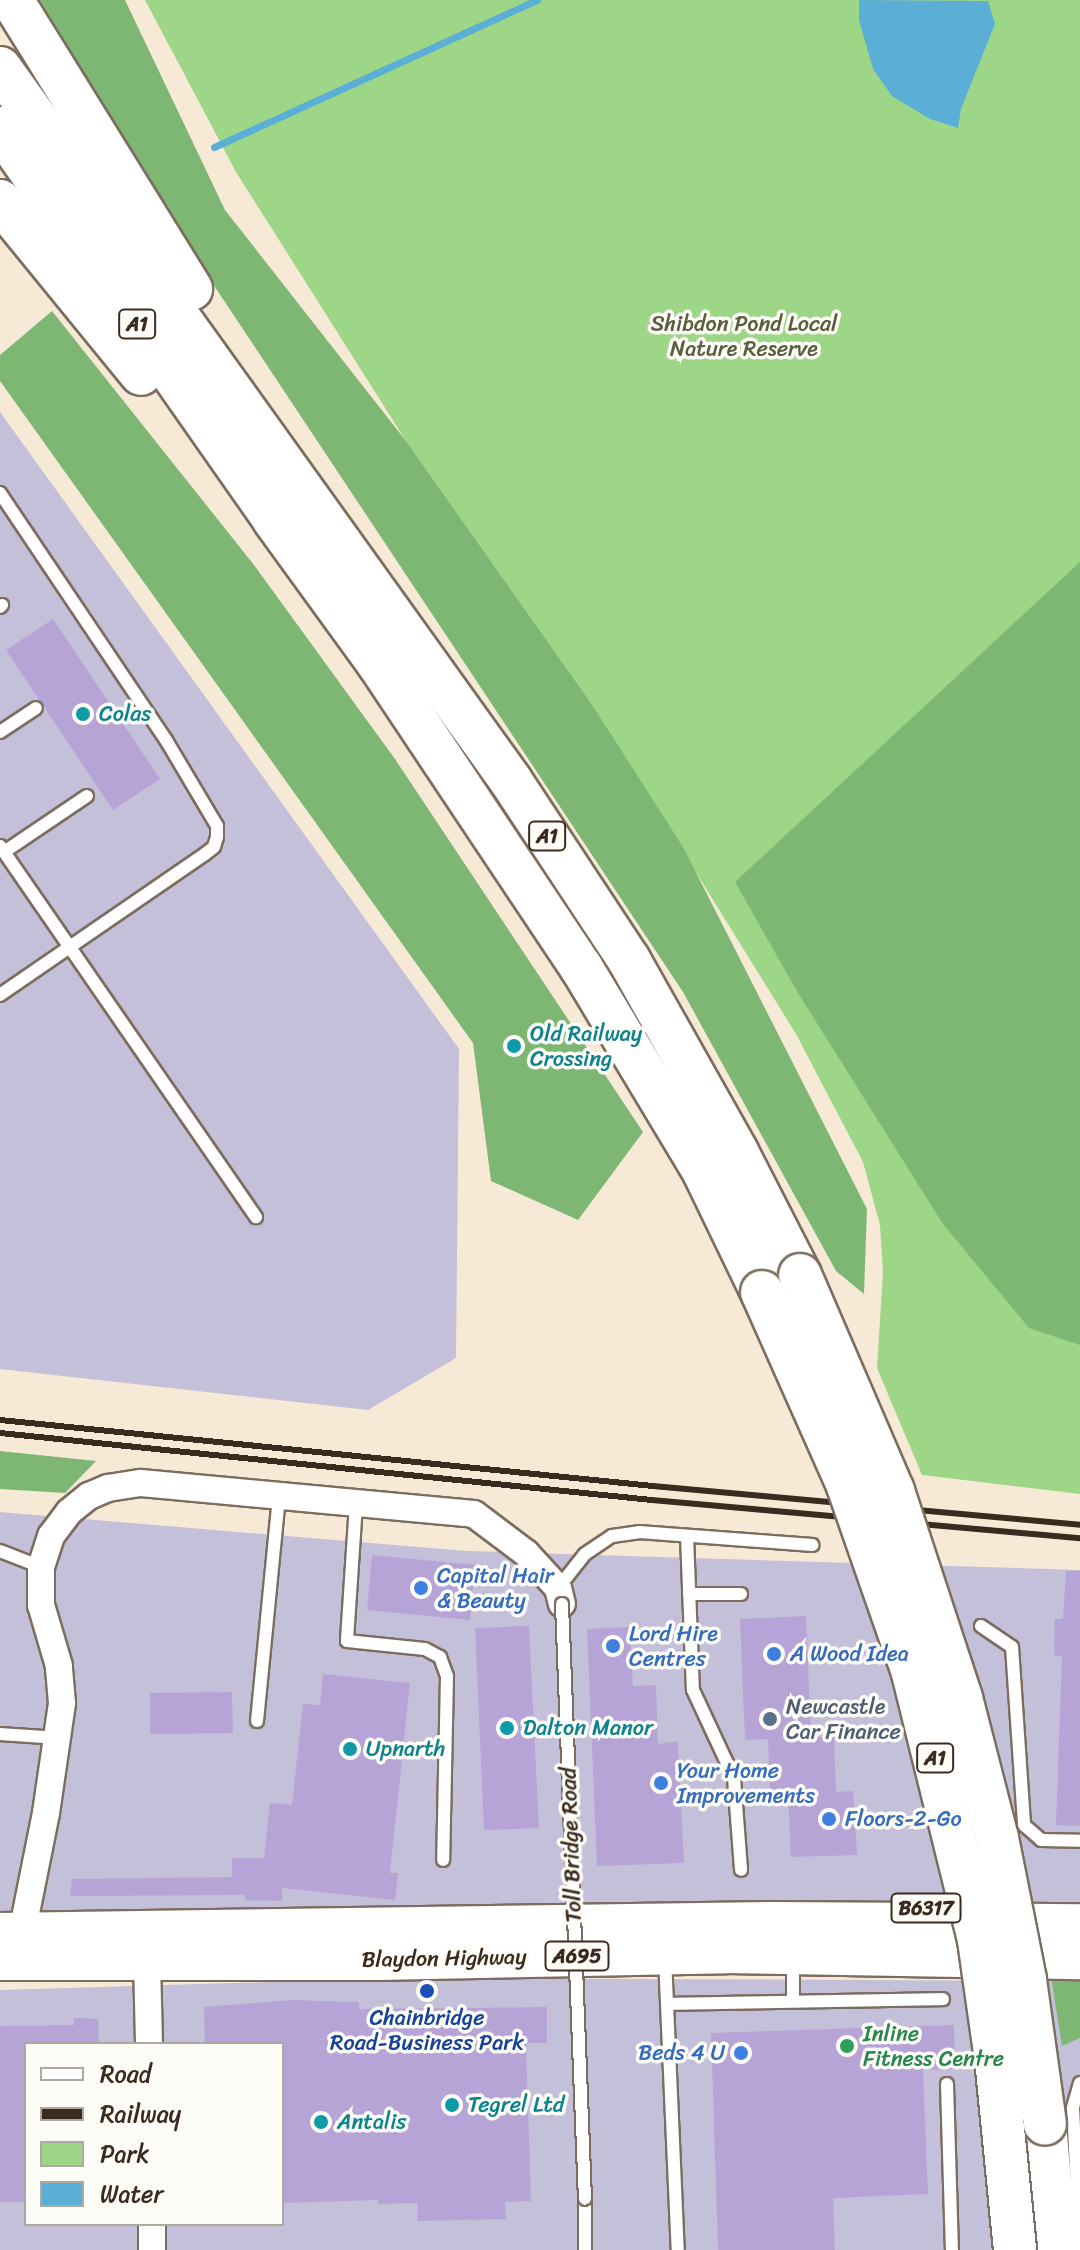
<!DOCTYPE html>
<html>
<head>
<meta charset="utf-8">
<style>
	body { margin:0 }
	#map { position:relative; width:1080px; height:2250px; overflow:hidden; background:#f6ead6; font-family:Sriracha,sans-serif }
	div>[style] { position:absolute }
	.industrial>* { inset:0; background:#c5c0da }
	.green>* { inset:0; background:#9ed688 }
	.forest>* { inset:0; background:#7eb774 }
	.water>* { inset:0; background:#5bafd7 }
	.stream>* { height:7px; margin:-3.5px; padding:0 3.5px; transform-origin:3.5px; border-radius:3.5px; background:#5bafd7 }
	.building>* { inset:0; background:#b6a4d6 }
	.roads { filter:drop-shadow(2px 0 #7c6d5e) drop-shadow(-2px 0 #7c6d5e) drop-shadow(0 2px #7c6d5e) drop-shadow(0 -2px #7c6d5e) }
	.service>* { height:12px; margin:-6px; padding:0 6px; transform-origin:6px; border-radius:6px; background:#fff }
	.minor>* { height:26px; margin:-13px; padding:0 13px; transform-origin:13px; border-radius:13px; background:#fff }
	.primary>* { height:40px; margin:-20px; padding:0 20px; transform-origin:20px; border-radius:20px; background:#fff }
	.trunk>* { height:42px; margin:-21px; padding:0 21px; transform-origin:21px; border-radius:21px; background:#fff }
	.rail>* { height:6px; margin:-3px; padding:0 3px; transform-origin:3px; border-radius:3px; background:#3b2a1e }
	.bridges { filter:drop-shadow(2px 0 #7c6d5e) drop-shadow(-2px 0 #7c6d5e) drop-shadow(0 2px #7c6d5e) drop-shadow(0 -2px #7c6d5e) }
	.service-bridge>* { height:12px; margin:-6px; padding:0 6px; transform-origin:6px; border-radius:6px; background:#fff }
	.trunk-bridge>* { height:42px; margin:-21px; padding:0 21px; transform-origin:21px; border-radius:21px; background:#fff }
	.dots>* { width:22px; height:22px; translate:-50% -50%; box-sizing:border-box; border:4px solid #fdfcf7; border-radius:50% }
	span { translate:-50% -50%; white-space:nowrap; text-align:center; line-height:1.15; -webkit-text-stroke:7px #fdfcf7; paint-order:stroke }
	.shield-label span { padding:2px 6px; background:#fdfcf7; border:2px solid; border-radius:6px; -webkit-text-stroke-width:0 }
	.shield-label { font-size:20px; color:#3b2a1e; font-weight:700 }
	.park-label { font-size:22px; color:#595e3e }
	.culture-label { font-size:22px; color:#0d838f }
	.left { translate:0 -50%; text-align:left }
	.shop-label { font-size:22px; color:#366cbe }
	.right { translate:-100% -50%; text-align:right }
	.service-label { font-size:22px; color:#4e5e75 }
	.street-label { font-size:22px; color:#3b2a1e }
	.transit-label { font-size:22px; color:#164399 }
	.leisure-label { font-size:22px; color:#27864d }
	.legend { position:absolute; left:24px; top:2042px; width:260px; height:184px; box-sizing:border-box; background:#fdfcf7; border:2px solid #afa8a0; margin:0; padding:10px 14px; list-style:none; font-size:24px; color:#3b2a1e }
	.legend li { display:flex; align-items:center; gap:16px; height:40px }
	.legend b { width:40px; border:2px solid #afa8a0 }
</style>
</head>
<body>
<div id="map">
	<div class="industrial">
		<i style="clip-path:polygon(0 412px,459px 1049px,456px 1358px,368px 1410px,0 1369px)"></i>
		<i style="clip-path:polygon(0 1512px,467px 1551px,1080px 1570px,1080px 1907px,0 1914px)"></i>
		<i style="clip-path:polygon(evenodd,400px 1978px,1080px 1981px,1080px 2250px,0 2250px,0 1990px,400px 1978px,26px 2044px,282px 2044px,282px 2224px,26px 2224px,26px 2044px)"></i>
	</div>
	<div class="green">
		<i style="clip-path:polygon(145px 0,1080px 0,1080px 1494px,922px 1475px,877px 1368px,883px 1272px,880px 1225px,863px 1162px,796px 1034px,591px 703px,406px 441px,236px 172px)"></i>
	</div>
	<div class="forest">
		<i style="clip-path:polygon(40px 0,125px 0,225px 210px,406px 441px,591px 703px,683px 847px,867px 1209px,864px 1294px,836px 1271px,683px 992px,195px 257px)"></i>
		<i style="clip-path:polygon(52px 311px,254px 565px,395px 759px,643px 1132px,578px 1220px,491px 1181px,473px 1043px,0 381px,0 355px)"></i>
		<i style="clip-path:polygon(1080px 562px,1080px 1345px,1029px 1328px,943px 1224px,798px 993px,735px 882px)"></i>
		<i style="clip-path:polygon(0 1451px,96px 1461px,65px 1493px,0 1489px)"></i>
		<i style="clip-path:polygon(1051px 1977px,1080px 1978px,1080px 2038px,1062px 2046px)"></i>
	</div>
	<div class="water">
		<i style="clip-path:polygon(859px 0,988px 1px,995px 24px,961px 109px,958px 128px,930px 119px,892px 96px,873px 69px,859px 20px)"></i>
	</div>
	<div class="stream">
		<i style="left:214px;top:147px;width:355px;rotate:-24.5deg"></i>
	</div>
	<div class="building">
		<i style="clip-path:polygon(53px 619px,160px 779px,113px 810px,6px 650px)"></i>
		<i style="clip-path:polygon(372px 1555px,475px 1565px,470px 1620px,367px 1610px)"></i>
		<i style="clip-path:polygon(1066px 1571px,1080px 1571px,1080px 1826px,1056px 1825px,1062px 1656px,1054px 1655px,1055px 1619px,1063px 1619px)"></i>
		<i style="clip-path:polygon(806px 1616px,811px 1737px,834px 1736px,836px 1792px,853px 1791px,857px 1855px,791px 1857px,788px 1794px,770px 1795px,768px 1739px,745px 1740px,740px 1619px)"></i>
		<i style="clip-path:polygon(529px 1626px,539px 1828px,484px 1830px,475px 1628px)"></i>
		<i style="clip-path:polygon(630px 1627px,633px 1686px,656px 1685px,658px 1744px,678px 1741px,684px 1863px,597px 1866px,587px 1629px)"></i>
		<i style="clip-path:polygon(323px 1674px,410px 1683px,390px 1873px,398px 1873px,395px 1900px,282px 1888px,282px 1901px,245px 1900px,245px 1895px,70px 1896px,72px 1879px,232px 1877px,232px 1858px,264px 1858px,270px 1803px,292px 1805px,303px 1704px,320px 1705px)"></i>
		<i style="clip-path:polygon(232px 1692px,233px 1733px,150px 1734px,150px 1693px)"></i>
		<i style="clip-path:polygon(292px 2000px,359px 2002px,359px 2009px,547px 2007px,547px 2043px,526px 2043px,531px 2201px,505px 2202px,506px 2219px,418px 2221px,417px 2203px,378px 2204px,378px 2200px,282px 2203px,282px 2044px,205px 2044px,204px 2007px)"></i>
		<i style="clip-path:polygon(74px 2018px,98px 2019px,99px 2044px,26px 2044px,26px 2202px,0 2202px,0 2026px,74px 2025px)"></i>
		<i style="clip-path:polygon(954px 2025px,955px 2069px,923px 2070px,928px 2194px,833px 2198px,835px 2250px,718px 2250px,711px 2033px)"></i>
	</div>
	<div class="roads">
		<div class="service">
			<i style="left:0;top:493px;width:298px;rotate:56.1deg"></i>
			<i style="left:166px;top:740px;width:100px;rotate:59.3deg"></i>
			<i style="left:217px;top:826px;width:11px;rotate:90deg"></i>
			<i style="left:217px;top:837px;width:10px;rotate:107deg"></i>
			<i style="left:214px;top:847px;width:11px;rotate:142deg"></i>
			<i style="left:205px;top:854px;width:249px;rotate:145.5deg"></i>
			<i style="left:0;top:607px;width:3px;rotate:-45deg"></i>
			<i style="left:0;top:732px;width:43px;rotate:-33.7deg"></i>
			<i style="left:0;top:846px;width:451px;rotate:55.4deg"></i>
			<i style="left:4px;top:852px;width:100px;rotate:-34deg"></i>
			<i style="left:356px;top:1504px;width:137px;rotate:93.8deg"></i>
			<i style="left:347px;top:1641px;width:78px;rotate:5.9deg"></i>
			<i style="left:425px;top:1649px;width:17px;rotate:28deg"></i>
			<i style="left:440px;top:1657px;width:20px;rotate:70deg"></i>
			<i style="left:447px;top:1676px;width:184px;rotate:91.2deg"></i>
			<i style="left:687px;top:1536px;width:154px;rotate:87.8deg"></i>
			<i style="left:693px;top:1690px;width:97px;rotate:65deg"></i>
			<i style="left:734px;top:1778px;width:92px;rotate:85.6deg"></i>
			<i style="left:0;top:1551px;width:44px;rotate:21.3deg"></i>
			<i style="left:558px;top:1588px;width:43px;rotate:-51.5deg"></i>
			<i style="left:585px;top:1554px;width:32px;rotate:-34deg"></i>
			<i style="left:612px;top:1536px;width:27px;rotate:-8deg"></i>
			<i style="left:639px;top:1532px;width:174px;rotate:4.3deg"></i>
			<i style="left:689px;top:1594px;width:52px"></i>
			<i style="left:981px;top:1626px;width:37px;rotate:34deg"></i>
			<i style="left:1012px;top:1647px;width:178px;rotate:86.1deg"></i>
			<i style="left:1024px;top:1825px;width:23px;rotate:41deg"></i>
			<i style="left:1041px;top:1840px;width:39px;rotate:1deg"></i>
			<i style="left:257px;top:1721px;width:225px;rotate:-84.4deg"></i>
			<i style="left:0;top:1734px;width:59px;rotate:3.9deg"></i>
			<i style="left:665px;top:1958px;width:292px;rotate:87.5deg"></i>
			<i style="left:793px;top:1961px;width:40px;rotate:90deg"></i>
			<i style="left:669px;top:2004px;width:274px;rotate:-1deg"></i>
			<i style="left:1080px;top:2083px;width:26px;rotate:106deg"></i>
			<i style="left:1073px;top:2108px;width:140px;rotate:87.1deg"></i>
			<i style="left:947px;top:2084px;width:166px;rotate:88.3deg"></i>
			<i style="left:585px;top:2250px;width:51px;rotate:-90deg"></i>
		</div>
		<div class="minor">
			<i style="left:22px;top:1933px;width:122px;rotate:-78.7deg"></i>
			<i style="left:46px;top:1813px;width:111px;rotate:-81.7deg"></i>
			<i style="left:62px;top:1703px;width:37px;rotate:-95deg"></i>
			<i style="left:59px;top:1666px;width:64px;rotate:-106.4deg"></i>
			<i style="left:41px;top:1605px;width:38px;rotate:-90deg"></i>
			<i style="left:41px;top:1567px;width:33px;rotate:-72deg"></i>
			<i style="left:51px;top:1536px;width:30px;rotate:-53deg"></i>
			<i style="left:69px;top:1512px;width:26px;rotate:-39deg"></i>
			<i style="left:89px;top:1496px;width:21px;rotate:-23deg"></i>
			<i style="left:108px;top:1488px;width:33px;rotate:-9deg"></i>
			<i style="left:141px;top:1483px;width:334px;rotate:5.3deg"></i>
			<i style="left:474px;top:1514px;width:65px;rotate:36.9deg"></i>
			<i style="left:526px;top:1553px;width:47px;rotate:47.6deg"></i>
			<i style="left:558px;top:1588px;width:16px;rotate:76deg"></i>
			<i style="left:147px;top:1961px;width:83px;rotate:88.6deg"></i>
			<i style="left:152px;top:2224px;width:26px;rotate:90deg"></i>
		</div>
		<div class="primary">
			<i style="left:0;top:1933px;width:771px;rotate:-0.82deg"></i>
			<i style="left:771px;top:1922px;width:309px;rotate:0.4deg"></i>
			<i style="left:0;top:1960px;width:377px"></i>
			<i style="left:377px;top:1960px;width:350px;rotate:-1.1deg"></i>
			<i style="left:727px;top:1953px;width:353px;rotate:1deg"></i>
		</div>
		<div class="trunk">
			<i style="left:12px;top:0;width:340px;rotate:58.2deg"></i>
			<i style="left:0;top:68px;width:877px;rotate:54.37deg"></i>
			<i style="left:511px;top:781px;width:214px;rotate:56.6deg"></i>
			<i style="left:629px;top:960px;width:220px;rotate:60.6deg"></i>
			<i style="left:737px;top:1152px;width:138px;rotate:62.9deg"></i>
			<i style="left:0;top:128px;width:478px;rotate:55deg"></i>
			<i style="left:274px;top:520px;width:177px;rotate:54deg"></i>
			<i style="left:378px;top:663px;width:366px;rotate:56.3deg"></i>
			<i style="left:581px;top:967px;width:237px;rotate:59deg"></i>
			<i style="left:703px;top:1170px;width:136px;rotate:64.2deg"></i>
			<i style="left:0;top:201px;width:223px;rotate:50.8deg"></i>
			<i style="left:1045px;top:2124px;width:126px;rotate:85deg"></i>
		</div>
	</div>
	<div class="rail">
		<i style="left:0;top:1420px;width:656px;rotate:5.77deg"></i>
		<i style="left:653px;top:1486px;width:429px;rotate:5.2deg"></i>
		<i style="left:0;top:1433px;width:655px;rotate:5.87deg"></i>
		<i style="left:652px;top:1500px;width:430px;rotate:5.1deg"></i>
	</div>
	<div class="bridges">
		<div class="service-bridge">
			<i style="left:562px;top:1604px;width:595px;rotate:87.79deg"></i>
		</div>
		<div class="trunk-bridge">
			<i style="left:800px;top:1275px;width:235px;rotate:66.7deg"></i>
			<i style="left:893px;top:1491px;width:218px;rotate:71.8deg"></i>
			<i style="left:961px;top:1698px;width:145px;rotate:75.6deg"></i>
			<i style="left:997px;top:1838px;width:145px;rotate:78.8deg"></i>
			<i style="left:1025px;top:1980px;width:145px;rotate:82.1deg"></i>
			<i style="left:762px;top:1292px;width:209px;rotate:66deg"></i>
			<i style="left:847px;top:1483px;width:201px;rotate:70.8deg"></i>
			<i style="left:913px;top:1673px;width:275px;rotate:76.1deg"></i>
			<i style="left:979px;top:1940px;width:120px;rotate:81.9deg"></i>
			<i style="left:996px;top:2059px;width:192px;rotate:84.3deg"></i>
		</div>
	</div>
	<div class="dots">
		<i style="left:83px;top:714px;background:#0f9aa8"></i>
		<i style="left:514px;top:1046px;background:#0f9aa8"></i>
		<i style="left:421px;top:1588px;background:#3f7fe0"></i>
		<i style="left:613px;top:1646px;background:#3f7fe0"></i>
		<i style="left:774px;top:1654px;background:#3f7fe0"></i>
		<i style="left:770px;top:1719px;background:#5c6f8a"></i>
		<i style="left:507px;top:1728px;background:#0f9aa8"></i>
		<i style="left:350px;top:1749px;background:#0f9aa8"></i>
		<i style="left:661px;top:1783px;background:#3f7fe0"></i>
		<i style="left:829px;top:1819px;background:#3f7fe0"></i>
		<i style="left:427px;top:1991px;background:#1a4fb4"></i>
		<i style="left:847px;top:2046px;background:#2e9e5b"></i>
		<i style="left:741px;top:2053px;background:#3f7fe0"></i>
		<i style="left:452px;top:2105px;background:#0f9aa8"></i>
		<i style="left:321px;top:2122px;background:#0f9aa8"></i>
	</div>
	<div class="shield-label">
		<span style="left:137px;top:324px">A1</span>
		<span style="left:547px;top:836px">A1</span>
		<span style="left:935px;top:1758px">A1</span>
		<span style="left:926px;top:1908px">B6317</span>
		<span style="left:577px;top:1956px">A695</span>
	</div>
	<div class="park-label">
		<span style="left:744px;top:336px">Shibdon Pond Local<br>Nature Reserve</span>
	</div>
	<div class="culture-label">
		<span class="left" style="left:99px;top:714px">Colas</span>
		<span class="left" style="left:530px;top:1046px">Old Railway<br>Crossing</span>
		<span class="left" style="left:523px;top:1728px">Dalton Manor</span>
		<span class="left" style="left:366px;top:1749px">Upnarth</span>
		<span class="left" style="left:468px;top:2105px">Tegrel Ltd</span>
		<span class="left" style="left:337px;top:2122px">Antalis</span>
	</div>
	<div class="shop-label">
		<span class="left" style="left:437px;top:1588px">Capital Hair<br>&amp; Beauty</span>
		<span class="left" style="left:629px;top:1646px">Lord Hire<br>Centres</span>
		<span class="left" style="left:790px;top:1654px">A Wood Idea</span>
		<span class="left" style="left:677px;top:1783px">Your Home<br>Improvements</span>
		<span class="left" style="left:845px;top:1819px">Floors-2-Go</span>
		<span class="right" style="left:725px;top:2053px">Beds 4 U</span>
	</div>
	<div class="service-label">
		<span class="left" style="left:786px;top:1719px">Newcastle<br>Car Finance</span>
	</div>
	<div class="street-label">
		<span style="left:571px;top:1845px;rotate:-92deg">Toll Bridge Road</span>
		<span style="left:444px;top:1958px;rotate:-1deg">Blaydon Highway</span>
	</div>
	<div class="transit-label">
		<span style="left:427px;top:2030px">Chainbridge<br>Road-Business Park</span>
	</div>
	<div class="leisure-label">
		<span class="left" style="left:863px;top:2046px">Inline<br>Fitness Centre</span>
	</div>
	<ul class="legend">
	<li><b style="height:10px;background:#fff"></b>Road</li>
	<li><b style="height:10px;background:#3b2a1e"></b>Railway</li>
	<li><b style="height:22px;background:#9ed688"></b>Park</li>
	<li><b style="height:22px;background:#5bafd7"></b>Water</li>
	</ul>
</div>
</body>
</html>
